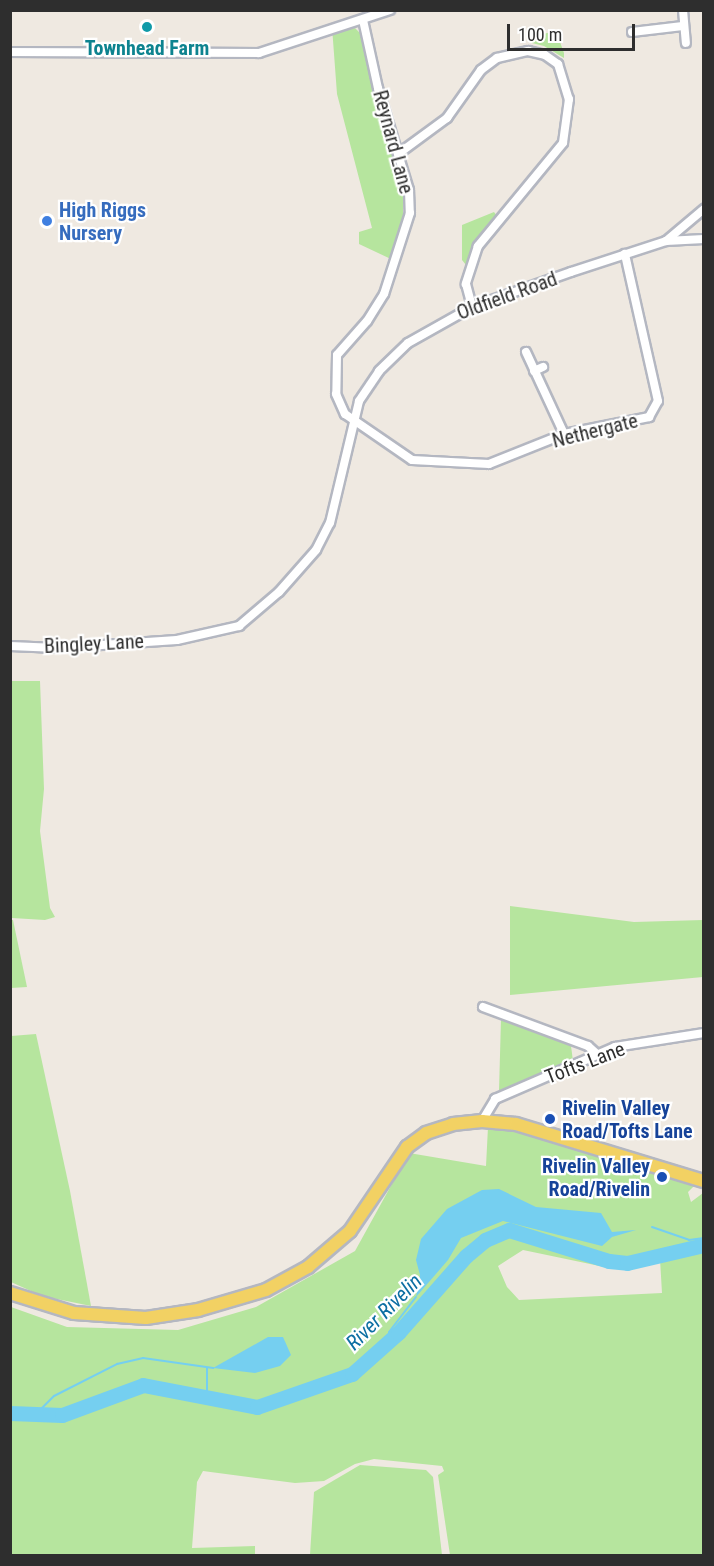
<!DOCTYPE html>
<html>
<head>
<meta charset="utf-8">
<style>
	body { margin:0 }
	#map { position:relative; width:714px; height:1566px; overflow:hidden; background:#efe9e1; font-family:"Roboto Condensed",sans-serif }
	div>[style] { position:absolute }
	.green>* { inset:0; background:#b6e59e }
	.water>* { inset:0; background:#75cff0 }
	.stream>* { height:2px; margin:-1px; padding:0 1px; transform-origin:1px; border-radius:1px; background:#75cff0 }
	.river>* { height:15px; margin:-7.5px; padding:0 7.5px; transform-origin:7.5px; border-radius:7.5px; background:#75cff0 }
	.roads { filter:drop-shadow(2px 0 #b4b7c1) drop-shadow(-2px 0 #b4b7c1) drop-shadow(0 2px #b4b7c1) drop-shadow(0 -2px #b4b7c1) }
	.minor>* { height:8px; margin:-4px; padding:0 4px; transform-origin:4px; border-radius:4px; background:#fff }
	.primary>* { height:12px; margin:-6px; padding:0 6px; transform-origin:6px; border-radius:6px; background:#f2d163 }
	.dots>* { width:16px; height:16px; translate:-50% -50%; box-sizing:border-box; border:3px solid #fff; border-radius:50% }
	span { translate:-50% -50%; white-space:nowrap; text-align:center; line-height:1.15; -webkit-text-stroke:4.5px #fff; paint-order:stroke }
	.culture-label { font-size:20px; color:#0d838f; font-weight:700 }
	.street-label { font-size:20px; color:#2e2e2e }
	.shop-label { font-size:20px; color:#366cbe; font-weight:700 }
	.left { translate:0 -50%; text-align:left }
	.transit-label { font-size:20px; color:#164399; font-weight:700 }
	.right { translate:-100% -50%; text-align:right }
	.water-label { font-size:21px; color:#0d6fa3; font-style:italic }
	.frame { position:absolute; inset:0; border:12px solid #2e2e2e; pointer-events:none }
	.scale { position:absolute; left:507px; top:24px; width:128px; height:27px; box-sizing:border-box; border:3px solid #2e2e2e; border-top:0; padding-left:8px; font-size:18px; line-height:21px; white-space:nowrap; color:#2e2e2e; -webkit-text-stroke:4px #fff; paint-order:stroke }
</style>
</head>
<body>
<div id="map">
	<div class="green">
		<i style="clip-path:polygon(332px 27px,340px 31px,355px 28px,360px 33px,403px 186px,403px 226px,393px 260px,359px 244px,359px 232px,372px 228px,337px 94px)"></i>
		<i style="clip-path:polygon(556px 31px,564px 53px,564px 58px,544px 46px,532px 43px,530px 37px)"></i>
		<i style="clip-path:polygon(494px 212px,497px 216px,476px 241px,466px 265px,462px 260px,462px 225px)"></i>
		<i style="clip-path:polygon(11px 681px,40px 681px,44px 789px,40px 831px,50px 908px,55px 917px,45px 920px,12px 918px)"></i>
		<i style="clip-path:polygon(510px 906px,634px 922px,703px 920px,703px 977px,510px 995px)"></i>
		<i style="clip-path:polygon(11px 920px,13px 920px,27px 987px,11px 988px)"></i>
		<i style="clip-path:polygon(501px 1019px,571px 1046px,573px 1061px,499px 1091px)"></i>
		<i style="clip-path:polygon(36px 1034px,70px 1191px,91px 1306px,42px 1296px,11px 1282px,11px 1036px)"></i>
		<i style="clip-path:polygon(evenodd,488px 1127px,515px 1129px,690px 1181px,694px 1186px,688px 1192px,691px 1202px,703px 1193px,703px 1555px,450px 1555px,438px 1475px,444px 1471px,442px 1466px,374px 1459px,355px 1464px,324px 1481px,295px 1483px,203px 1471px,197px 1482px,192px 1548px,255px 1546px,255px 1555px,11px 1556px,11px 1307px,67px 1327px,178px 1330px,256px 1307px,355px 1251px,409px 1153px,486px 1166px,488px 1127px,523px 1250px,614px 1269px,660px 1259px,662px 1293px,519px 1300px,507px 1287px,498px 1266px,523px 1250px)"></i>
		<i style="clip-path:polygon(360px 1465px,426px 1470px,433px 1477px,442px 1555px,310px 1555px,314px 1492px)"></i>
	</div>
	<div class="water">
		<i style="clip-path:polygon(499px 1189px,536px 1207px,601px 1213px,612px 1232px,636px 1230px,612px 1237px,602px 1246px,503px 1221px,461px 1238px,448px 1260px,416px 1297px,420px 1275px,416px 1260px,421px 1239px,447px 1209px,482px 1190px)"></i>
		<i style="clip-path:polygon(268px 1337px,283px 1337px,291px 1355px,280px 1366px,255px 1373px,213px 1368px)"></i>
	</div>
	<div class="stream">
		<i style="left:652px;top:1227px;width:39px;rotate:19deg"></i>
		<i style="left:689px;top:1240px;width:15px;rotate:-8deg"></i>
		<i style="left:391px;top:1340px;width:8px;rotate:-104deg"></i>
		<i style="left:389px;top:1332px;width:44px;rotate:-52.4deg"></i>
		<i style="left:207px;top:1397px;width:29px;rotate:-90deg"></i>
		<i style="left:36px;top:1414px;width:25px;rotate:-45deg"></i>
		<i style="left:54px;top:1396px;width:71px;rotate:-26.9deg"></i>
		<i style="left:117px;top:1364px;width:27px;rotate:-13deg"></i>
		<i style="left:143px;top:1358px;width:71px;rotate:8.1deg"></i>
	</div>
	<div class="river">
		<i style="left:10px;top:1413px;width:52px;rotate:2.2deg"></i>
		<i style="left:62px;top:1415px;width:86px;rotate:-20.3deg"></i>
		<i style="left:143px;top:1385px;width:116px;rotate:10.9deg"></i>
		<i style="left:257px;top:1407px;width:101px;rotate:-19.2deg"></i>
		<i style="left:352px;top:1374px;width:62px;rotate:-41.7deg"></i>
		<i style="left:398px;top:1333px;width:103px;rotate:-48.6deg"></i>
		<i style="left:466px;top:1256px;width:25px;rotate:-40deg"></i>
		<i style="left:485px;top:1240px;width:26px;rotate:-23deg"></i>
		<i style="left:509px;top:1230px;width:105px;rotate:17.2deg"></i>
		<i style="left:609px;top:1261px;width:18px;rotate:6deg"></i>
		<i style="left:627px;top:1263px;width:79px;rotate:-13.2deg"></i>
	</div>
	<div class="roads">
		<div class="minor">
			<i style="left:683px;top:10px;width:33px;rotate:85deg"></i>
			<i style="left:363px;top:20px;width:70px;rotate:77.6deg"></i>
			<i style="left:378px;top:88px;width:107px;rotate:73.1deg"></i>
			<i style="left:409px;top:190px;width:23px;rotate:88deg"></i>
			<i style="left:410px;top:213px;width:85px;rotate:107.8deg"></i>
			<i style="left:384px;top:294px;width:32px;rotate:122deg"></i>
			<i style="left:367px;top:321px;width:45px;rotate:131.4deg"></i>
			<i style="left:337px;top:355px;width:39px;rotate:91deg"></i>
			<i style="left:336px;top:394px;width:22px;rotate:66deg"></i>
			<i style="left:345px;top:414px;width:81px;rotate:34.5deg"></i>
			<i style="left:412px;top:460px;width:77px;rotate:3deg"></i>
			<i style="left:489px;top:464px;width:81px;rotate:-21.8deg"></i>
			<i style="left:564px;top:434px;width:87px;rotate:-11.3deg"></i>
			<i style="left:649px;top:417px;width:18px;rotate:-61deg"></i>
			<i style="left:658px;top:401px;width:151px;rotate:-102.7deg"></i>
			<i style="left:632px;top:32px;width:51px;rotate:-6.7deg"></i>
			<i style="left:10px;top:52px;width:249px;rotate:0.2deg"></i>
			<i style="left:259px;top:53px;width:138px;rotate:-18.2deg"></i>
			<i style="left:398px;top:154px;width:61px;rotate:-36.3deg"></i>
			<i style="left:447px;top:118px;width:59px;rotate:-54.7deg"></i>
			<i style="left:481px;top:70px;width:20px;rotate:-37deg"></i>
			<i style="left:497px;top:58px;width:32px;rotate:-13deg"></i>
			<i style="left:528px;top:51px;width:17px;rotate:13deg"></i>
			<i style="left:545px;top:55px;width:16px;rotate:35deg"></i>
			<i style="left:558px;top:64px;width:37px;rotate:73deg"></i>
			<i style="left:569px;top:99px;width:44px;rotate:97.8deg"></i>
			<i style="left:563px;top:143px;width:134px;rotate:129.5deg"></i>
			<i style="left:478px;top:246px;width:40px;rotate:108deg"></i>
			<i style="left:466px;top:284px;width:24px;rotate:75deg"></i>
			<i style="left:666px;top:241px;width:50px;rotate:-40.1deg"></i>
			<i style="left:526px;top:352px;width:90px;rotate:65.1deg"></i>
			<i style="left:534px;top:371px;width:10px;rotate:-24deg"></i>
			<i style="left:10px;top:646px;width:47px;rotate:2.4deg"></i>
			<i style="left:57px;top:648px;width:120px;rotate:-3.8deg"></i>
			<i style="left:177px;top:640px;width:64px;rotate:-12.7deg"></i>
			<i style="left:239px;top:626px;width:52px;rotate:-40.4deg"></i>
			<i style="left:279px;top:592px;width:56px;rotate:-48.6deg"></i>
			<i style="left:316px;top:550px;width:30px;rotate:-63deg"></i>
			<i style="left:330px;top:523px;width:125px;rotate:-76.6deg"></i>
			<i style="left:359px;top:401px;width:36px;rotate:-56deg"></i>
			<i style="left:379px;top:371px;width:40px;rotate:-44deg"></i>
			<i style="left:408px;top:343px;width:73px;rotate:-29.4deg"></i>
			<i style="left:472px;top:307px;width:105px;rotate:-19.5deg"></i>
			<i style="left:571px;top:272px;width:100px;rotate:-18.1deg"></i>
			<i style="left:666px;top:241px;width:38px;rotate:-3deg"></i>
			<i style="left:483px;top:1007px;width:112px;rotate:20.4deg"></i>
			<i style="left:588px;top:1046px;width:12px;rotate:42deg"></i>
			<i style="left:482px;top:1121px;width:26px;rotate:-59deg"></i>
			<i style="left:495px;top:1099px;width:131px;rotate:-23.4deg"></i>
			<i style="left:615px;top:1047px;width:90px;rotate:-8.9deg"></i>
		</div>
		<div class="primary">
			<i style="left:10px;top:1293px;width:67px;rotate:17.4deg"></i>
			<i style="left:74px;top:1313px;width:72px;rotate:4deg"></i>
			<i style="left:146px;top:1318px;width:53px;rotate:-8.7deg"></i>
			<i style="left:198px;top:1310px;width:71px;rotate:-16.4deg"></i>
			<i style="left:266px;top:1290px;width:48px;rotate:-28.7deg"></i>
			<i style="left:308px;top:1267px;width:55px;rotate:-40.6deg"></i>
			<i style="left:350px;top:1231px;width:102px;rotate:-55.8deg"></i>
			<i style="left:407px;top:1147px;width:24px;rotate:-36deg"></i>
			<i style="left:426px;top:1133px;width:28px;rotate:-18deg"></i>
			<i style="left:453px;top:1124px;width:29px;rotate:-6deg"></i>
			<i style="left:482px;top:1121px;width:34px;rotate:5deg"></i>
			<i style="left:516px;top:1124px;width:196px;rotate:16.9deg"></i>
		</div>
	</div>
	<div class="dots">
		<i style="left:147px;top:27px;background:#0f9aa8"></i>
		<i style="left:47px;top:221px;background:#3f7fe0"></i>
		<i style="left:550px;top:1119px;background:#1a4fb4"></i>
		<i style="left:662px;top:1177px;background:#1a4fb4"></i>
	</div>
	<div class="culture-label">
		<span style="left:147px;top:48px">Townhead Farm</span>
	</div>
	<div class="street-label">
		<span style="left:393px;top:142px;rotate:75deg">Reynard Lane</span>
		<span style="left:507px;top:296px;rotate:-20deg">Oldfield Road</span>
		<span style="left:595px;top:431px;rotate:-14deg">Nethergate</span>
		<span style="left:94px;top:644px;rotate:-3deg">Bingley Lane</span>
		<span style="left:585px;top:1063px;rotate:-21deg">Tofts Lane</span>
	</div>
	<div class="shop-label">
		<span class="left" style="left:59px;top:222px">High Riggs<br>Nursery</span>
	</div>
	<div class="transit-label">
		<span class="left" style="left:562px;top:1120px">Rivelin Valley<br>Road/Tofts Lane</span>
		<span class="right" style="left:650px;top:1178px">Rivelin Valley<br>Road/Rivelin</span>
	</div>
	<div class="water-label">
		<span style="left:384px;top:1312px;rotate:-45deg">River Rivelin</span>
	</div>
	<div class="frame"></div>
	<div class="scale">100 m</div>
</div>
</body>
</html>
